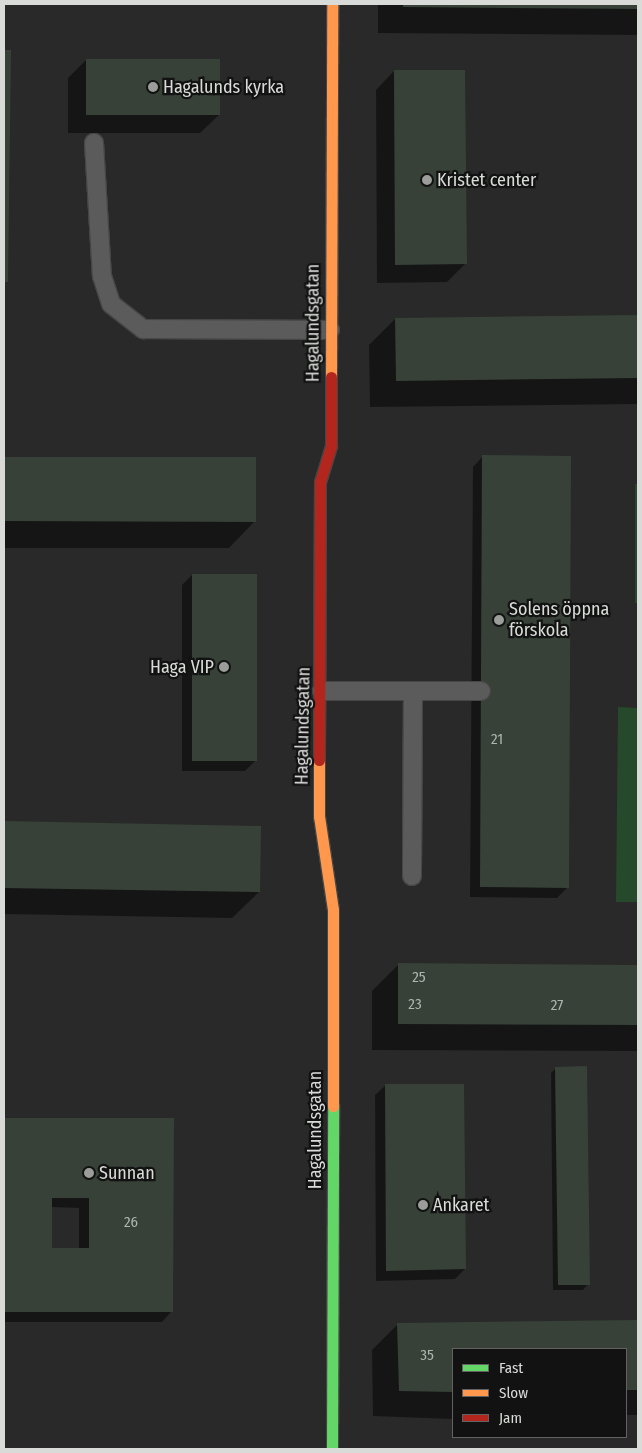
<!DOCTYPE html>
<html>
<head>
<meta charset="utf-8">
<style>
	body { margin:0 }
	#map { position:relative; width:642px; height:1453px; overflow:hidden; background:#282928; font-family:"Fira Sans Condensed",sans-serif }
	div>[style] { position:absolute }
	.green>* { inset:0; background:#25492a }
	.shadow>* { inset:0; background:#0007 }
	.building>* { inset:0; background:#374138 }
	.roads { filter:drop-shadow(1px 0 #454645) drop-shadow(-1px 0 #454645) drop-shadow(0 1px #454645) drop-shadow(0 -1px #454645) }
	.lane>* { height:18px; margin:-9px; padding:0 9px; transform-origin:9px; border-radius:9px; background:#5b5b5b }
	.fast>* { height:11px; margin:-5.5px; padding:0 5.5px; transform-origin:5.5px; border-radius:5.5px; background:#63d668 }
	.slow>* { height:11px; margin:-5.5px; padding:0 5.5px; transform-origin:5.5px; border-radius:5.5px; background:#ff974d }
	.jam>* { height:11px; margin:-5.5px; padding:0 5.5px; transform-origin:5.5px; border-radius:5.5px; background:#b3261e }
	.dots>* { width:14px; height:14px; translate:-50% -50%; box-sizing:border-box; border:2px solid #111211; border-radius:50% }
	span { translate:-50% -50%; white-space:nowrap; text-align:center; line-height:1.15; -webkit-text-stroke:4.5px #111211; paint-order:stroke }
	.number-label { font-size:15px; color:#b0b4b1 }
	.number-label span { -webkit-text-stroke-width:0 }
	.poi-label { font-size:18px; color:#d9dbd9 }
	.left { translate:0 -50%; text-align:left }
	.right { translate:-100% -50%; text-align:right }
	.street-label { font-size:18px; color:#d9dbd9 }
	.frame { position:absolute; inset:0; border:5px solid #d9dbd9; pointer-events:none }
	.legend { position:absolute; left:452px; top:1348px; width:175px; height:90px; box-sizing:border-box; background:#111211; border:1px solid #616261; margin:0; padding:6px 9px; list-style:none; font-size:15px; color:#d9dbd9 }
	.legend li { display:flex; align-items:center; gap:10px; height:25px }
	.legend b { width:25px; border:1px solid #616261 }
</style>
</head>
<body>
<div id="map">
	<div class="green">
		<i style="clip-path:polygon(635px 484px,638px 484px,638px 603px,635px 603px)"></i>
		<i style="clip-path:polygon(618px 707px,638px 708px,638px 902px,616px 902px)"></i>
	</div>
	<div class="shadow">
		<i style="clip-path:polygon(378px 4px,638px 4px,638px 35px,378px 33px)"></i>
		<i style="clip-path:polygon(4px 52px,10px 52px,4px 284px)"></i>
		<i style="clip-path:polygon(86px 60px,219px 115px,200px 133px,68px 133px,68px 78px)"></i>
		<i style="clip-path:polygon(394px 71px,465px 264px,447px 282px,377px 283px,376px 90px)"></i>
		<i style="clip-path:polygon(638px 316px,638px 404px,370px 407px,369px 345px,395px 319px)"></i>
		<i style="clip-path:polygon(483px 456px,568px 887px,557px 898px,470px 897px,473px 467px)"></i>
		<i style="clip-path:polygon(4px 458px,255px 458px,255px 521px,229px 548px,4px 548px)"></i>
		<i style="clip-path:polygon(192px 575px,255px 761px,245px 771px,182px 771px,182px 585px)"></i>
		<i style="clip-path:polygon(4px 823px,260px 827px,259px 892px,232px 918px,4px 914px)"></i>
		<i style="clip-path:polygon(399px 964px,638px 966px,638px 1051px,372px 1050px,372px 991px)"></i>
		<i style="clip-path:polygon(556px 1068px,588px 1284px,583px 1290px,553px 1290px,551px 1073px)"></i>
		<i style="clip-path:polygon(386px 1085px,465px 1269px,455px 1279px,376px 1281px,375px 1095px)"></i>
		<i style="clip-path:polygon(evenodd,4px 1119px,172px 1119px,172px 1311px,162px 1322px,4px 1322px,4px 1119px,51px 1207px,79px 1208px,79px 1249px,51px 1249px,51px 1207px)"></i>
		<i style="clip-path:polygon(638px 1321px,638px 1415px,626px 1415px,626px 1349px,453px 1349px,453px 1419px,373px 1416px,372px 1350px,398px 1324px)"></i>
	</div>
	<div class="building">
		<i style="clip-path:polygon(403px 4px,638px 4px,638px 9px,403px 7px)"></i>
		<i style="clip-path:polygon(4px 50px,11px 50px,8px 282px,4px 282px)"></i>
		<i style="clip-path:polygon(86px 59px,220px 59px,220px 115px,86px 115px)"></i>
		<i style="clip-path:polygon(394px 70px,465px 70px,467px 264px,395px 265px)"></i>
		<i style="clip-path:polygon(638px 315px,638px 378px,396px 381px,395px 318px)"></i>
		<i style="clip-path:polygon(482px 455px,571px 456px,569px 888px,480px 887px)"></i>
		<i style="clip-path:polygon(4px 457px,256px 457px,256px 522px,4px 521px)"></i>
		<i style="clip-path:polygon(192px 574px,257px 574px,257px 761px,192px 761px)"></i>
		<i style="clip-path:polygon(4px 821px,261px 826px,260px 892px,4px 888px)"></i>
		<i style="clip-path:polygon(398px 963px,638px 965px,638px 1025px,398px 1024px)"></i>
		<i style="clip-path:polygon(587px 1066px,590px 1285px,558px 1285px,555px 1067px)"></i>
		<i style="clip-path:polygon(385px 1084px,464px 1084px,466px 1269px,386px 1271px)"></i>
		<i style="clip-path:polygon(evenodd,4px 1118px,174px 1118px,173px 1312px,4px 1312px,4px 1118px,52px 1198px,89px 1198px,89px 1248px,52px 1248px,52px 1198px)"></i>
		<i style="clip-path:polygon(638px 1320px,638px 1390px,626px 1390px,626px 1349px,453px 1349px,453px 1392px,399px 1391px,397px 1323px)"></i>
	</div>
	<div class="roads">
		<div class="lane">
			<i style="left:94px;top:143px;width:133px;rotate:86.6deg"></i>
			<i style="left:102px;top:276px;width:29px;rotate:72deg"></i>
			<i style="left:111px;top:304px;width:41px;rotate:38deg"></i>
			<i style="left:143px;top:329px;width:187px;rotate:0.3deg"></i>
			<i style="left:322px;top:691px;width:159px"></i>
			<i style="left:412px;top:876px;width:185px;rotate:-89.7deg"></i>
		</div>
		<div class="fast">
			<i style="left:332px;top:1449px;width:343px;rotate:-89.8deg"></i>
		</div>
		<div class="slow">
			<i style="left:331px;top:377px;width:373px;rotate:-89.8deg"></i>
			<i style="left:319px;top:760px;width:56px;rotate:90deg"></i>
			<i style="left:319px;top:816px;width:95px;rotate:81.5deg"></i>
			<i style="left:333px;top:910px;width:196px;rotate:90deg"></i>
		</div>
		<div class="jam">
			<i style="left:319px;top:760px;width:278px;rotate:-89.8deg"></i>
			<i style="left:320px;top:482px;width:38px;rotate:-73deg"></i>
			<i style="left:331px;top:446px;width:69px;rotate:-90deg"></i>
		</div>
	</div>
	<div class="dots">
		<i style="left:153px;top:87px;background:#9b9d9b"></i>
		<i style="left:427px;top:180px;background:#9b9d9b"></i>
		<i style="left:499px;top:620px;background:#9b9d9b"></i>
		<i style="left:224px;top:667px;background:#9b9d9b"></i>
		<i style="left:89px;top:1173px;background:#9b9d9b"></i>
		<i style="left:423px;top:1205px;background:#9b9d9b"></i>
	</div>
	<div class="number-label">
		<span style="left:497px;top:740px">21</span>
		<span style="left:419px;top:978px">25</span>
		<span style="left:415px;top:1005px">23</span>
		<span style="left:557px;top:1006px">27</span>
		<span style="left:131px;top:1223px">26</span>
		<span style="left:427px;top:1356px">35</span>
	</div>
	<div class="poi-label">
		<span class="left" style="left:163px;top:87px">Hagalunds kyrka</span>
		<span class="left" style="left:437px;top:180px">Kristet center</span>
		<span class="left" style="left:509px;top:620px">Solens öppna<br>förskola</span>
		<span class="right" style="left:214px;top:667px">Haga VIP</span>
		<span class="left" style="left:99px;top:1173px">Sunnan</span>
		<span class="left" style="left:433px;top:1205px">Ankaret</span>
	</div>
	<div class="street-label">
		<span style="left:313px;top:323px;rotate:-90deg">Hagalundsgatan</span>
		<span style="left:303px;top:726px;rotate:-89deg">Hagalundsgatan</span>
		<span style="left:315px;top:1130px;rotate:-90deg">Hagalundsgatan</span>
	</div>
	<div class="frame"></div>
	<ul class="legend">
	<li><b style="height:6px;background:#63d668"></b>Fast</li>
	<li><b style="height:6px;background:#ff974d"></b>Slow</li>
	<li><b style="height:6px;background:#b3261e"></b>Jam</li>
	</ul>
</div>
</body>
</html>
